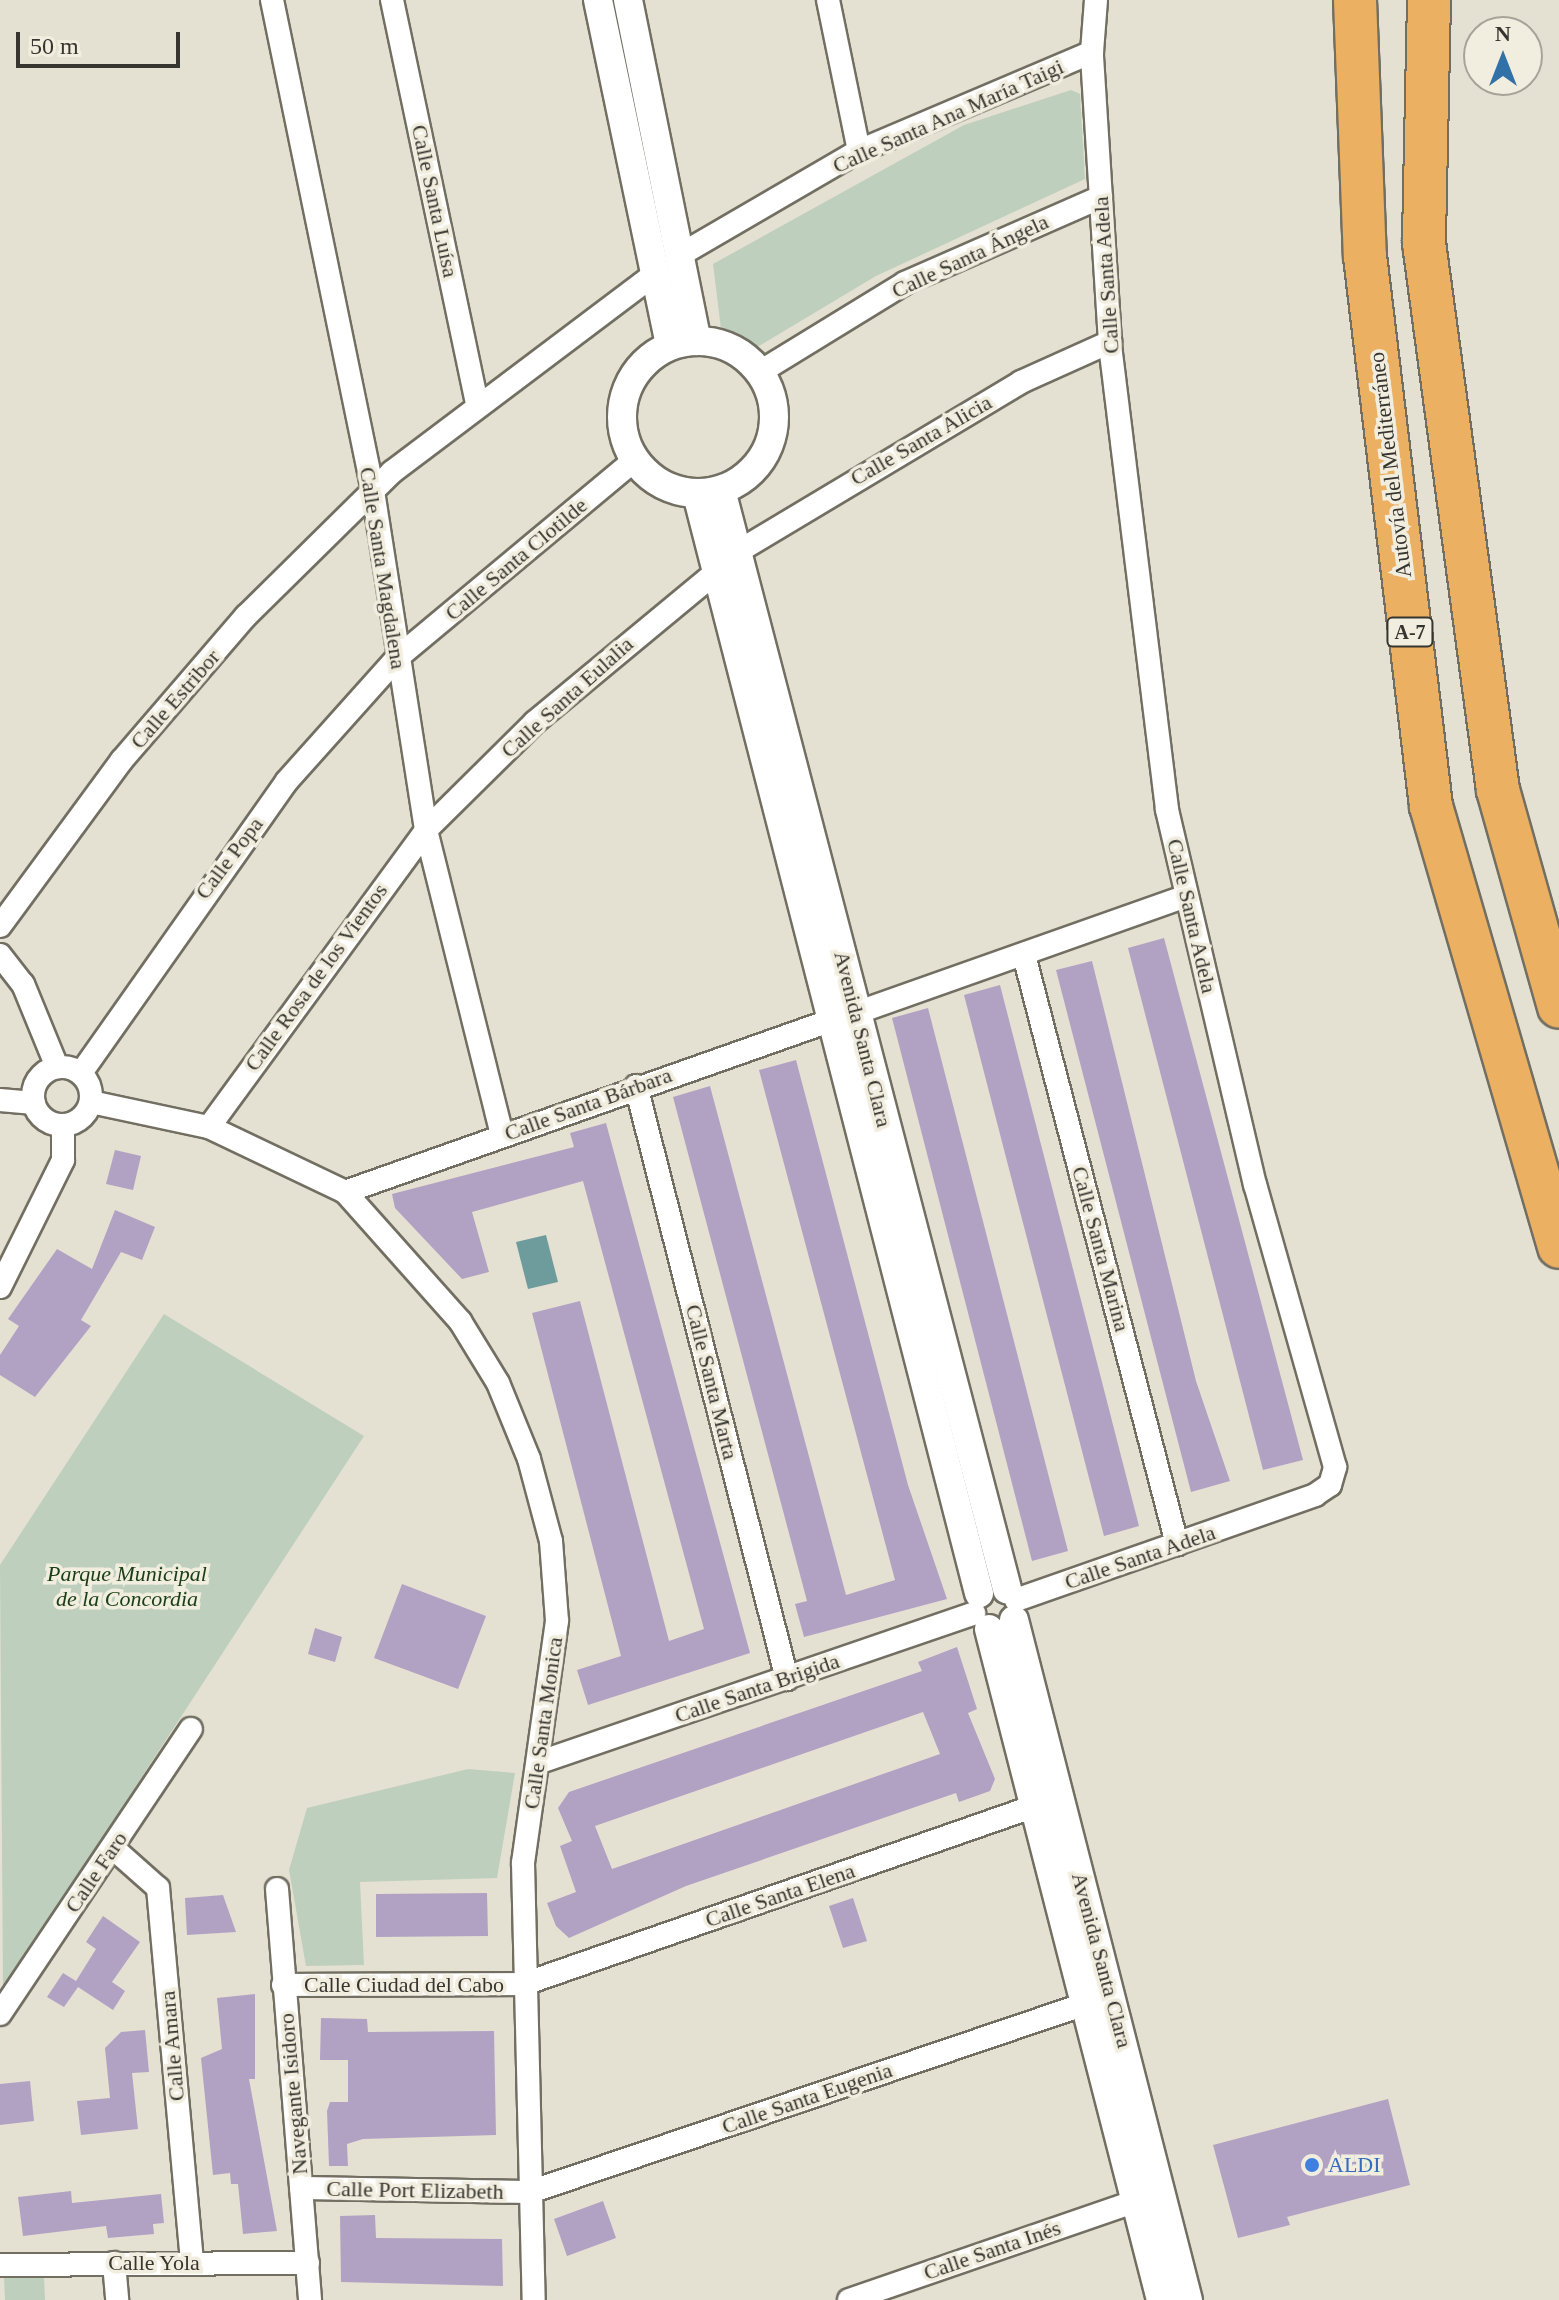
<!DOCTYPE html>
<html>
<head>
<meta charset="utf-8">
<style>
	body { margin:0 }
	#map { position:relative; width:1559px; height:2300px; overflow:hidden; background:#e4e1d2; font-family:"Times New Roman",serif }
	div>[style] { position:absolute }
	.green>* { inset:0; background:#bfcfbd }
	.water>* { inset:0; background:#6e9c9c }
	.building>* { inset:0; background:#b1a2c3 }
	.roads { filter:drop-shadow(2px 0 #726f62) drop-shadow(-2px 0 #726f62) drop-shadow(0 2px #726f62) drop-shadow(0 -2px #726f62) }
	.minor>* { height:22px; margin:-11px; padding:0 11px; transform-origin:11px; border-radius:11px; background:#fff }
	.minor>.ring { margin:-11px; padding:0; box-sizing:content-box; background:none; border:22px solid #fff; border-radius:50% }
	.tertiary>* { height:28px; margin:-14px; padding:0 14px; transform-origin:14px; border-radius:14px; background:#fff }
	.tertiary>.ring { margin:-14px; padding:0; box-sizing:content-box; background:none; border:28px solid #fff; border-radius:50% }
	.motorway>* { height:42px; margin:-21px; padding:0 21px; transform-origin:21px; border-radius:21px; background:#ecb062 }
	.dots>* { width:22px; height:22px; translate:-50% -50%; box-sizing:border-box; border:4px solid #f1eedf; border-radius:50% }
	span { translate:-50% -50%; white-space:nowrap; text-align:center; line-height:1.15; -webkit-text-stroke:7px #f1eedf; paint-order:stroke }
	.shield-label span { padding:2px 6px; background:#f1eedf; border:2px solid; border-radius:6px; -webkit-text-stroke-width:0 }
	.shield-label { font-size:20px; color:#36352f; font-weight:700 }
	.street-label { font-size:22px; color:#36352f }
	.park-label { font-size:22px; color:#193e16; font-style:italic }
	.shop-label { font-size:22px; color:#366cbe }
	.left { translate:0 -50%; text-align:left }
	.north { position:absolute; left:1463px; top:16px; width:80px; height:80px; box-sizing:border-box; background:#f1eedf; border:2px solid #a6a499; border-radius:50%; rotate:0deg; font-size:22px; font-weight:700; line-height:32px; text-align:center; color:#36352f }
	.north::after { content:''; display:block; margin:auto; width:28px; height:36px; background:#3271a8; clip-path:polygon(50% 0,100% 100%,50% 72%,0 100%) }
	.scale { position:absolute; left:16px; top:32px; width:164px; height:36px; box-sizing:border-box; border:4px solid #36352f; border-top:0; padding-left:10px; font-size:24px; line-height:28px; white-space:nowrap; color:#36352f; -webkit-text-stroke:6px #f1eedf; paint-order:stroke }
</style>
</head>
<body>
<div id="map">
	<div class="green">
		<i style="clip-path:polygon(1071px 90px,1080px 94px,1085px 179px,876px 276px,754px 349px,722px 337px,713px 264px,964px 125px)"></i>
		<i style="clip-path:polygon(164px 1314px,364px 1436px,3px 1990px,0 1565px)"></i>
		<i style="clip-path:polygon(468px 1769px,515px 1773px,497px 1878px,360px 1882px,364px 1965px,306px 1966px,289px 1870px,307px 1808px)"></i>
		<i style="clip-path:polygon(44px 2276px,45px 2300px,5px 2300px,4px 2277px)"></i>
	</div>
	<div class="water">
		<i style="clip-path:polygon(546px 1235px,558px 1282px,528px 1289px,516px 1242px)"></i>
	</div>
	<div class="building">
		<i style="clip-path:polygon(1164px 938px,1303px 1460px,1263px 1470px,1128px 948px)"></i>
		<i style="clip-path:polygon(1092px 961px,1196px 1381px,1230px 1481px,1191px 1492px,1056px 970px)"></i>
		<i style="clip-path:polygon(1000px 985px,1139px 1526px,1104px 1536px,964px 995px)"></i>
		<i style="clip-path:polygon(928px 1008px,1068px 1551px,1032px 1561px,892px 1018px)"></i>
		<i style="clip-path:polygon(796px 1060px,908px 1485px,947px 1599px,804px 1637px,795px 1604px,807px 1601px,673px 1097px,710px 1086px,846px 1595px,895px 1580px,759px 1070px)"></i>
		<i style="clip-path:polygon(606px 1123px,750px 1653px,588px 1705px,577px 1670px,621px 1656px,532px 1313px,580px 1301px,669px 1641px,704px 1629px,583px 1181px,472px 1212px,489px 1272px,462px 1279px,395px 1208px,392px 1194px,574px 1147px,570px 1133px)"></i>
		<i style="clip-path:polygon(115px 1150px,141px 1156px,133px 1190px,106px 1184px)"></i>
		<i style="clip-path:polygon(115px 1210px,155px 1227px,142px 1260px,121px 1252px,81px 1320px,91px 1326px,35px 1397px,0 1375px,0 1355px,19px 1326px,8px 1319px,57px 1249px,92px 1269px)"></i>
		<i style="clip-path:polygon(402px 1584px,486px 1616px,458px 1689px,374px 1658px)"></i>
		<i style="clip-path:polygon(315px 1628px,342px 1637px,335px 1662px,308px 1654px)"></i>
		<i style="clip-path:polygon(evenodd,957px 1647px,977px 1709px,968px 1713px,995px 1779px,990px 1791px,959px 1802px,956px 1793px,686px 1886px,569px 1938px,556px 1926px,547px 1903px,576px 1892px,560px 1846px,572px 1841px,558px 1808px,569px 1792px,922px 1671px,918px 1662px,957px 1647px,923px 1712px,940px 1754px,612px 1869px,595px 1826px,923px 1712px)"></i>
		<i style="clip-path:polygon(487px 1893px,488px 1936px,376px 1937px,376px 1894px)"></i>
		<i style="clip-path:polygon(223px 1895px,236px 1932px,187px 1935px,185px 1898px)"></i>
		<i style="clip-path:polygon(853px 1898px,867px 1941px,843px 1948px,829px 1906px)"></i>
		<i style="clip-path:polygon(103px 1916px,140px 1942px,112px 1982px,125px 1991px,113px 2010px,78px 1987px,64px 2007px,47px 1997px,63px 1973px,76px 1981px,96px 1949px,86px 1942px)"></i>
		<i style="clip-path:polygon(255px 1994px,255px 2079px,249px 2079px,277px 2231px,243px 2234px,238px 2184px,231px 2184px,230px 2173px,213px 2175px,201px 2058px,222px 2049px,217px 1998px)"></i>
		<i style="clip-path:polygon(321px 2018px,367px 2019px,368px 2032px,494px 2031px,496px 2135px,363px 2139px,347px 2144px,348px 2166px,329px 2166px,327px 2111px,330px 2102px,348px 2102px,348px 2060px,320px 2060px)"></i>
		<i style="clip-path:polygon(145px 2030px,149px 2072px,132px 2073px,138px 2129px,81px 2135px,77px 2101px,110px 2098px,105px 2048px,121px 2032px)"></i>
		<i style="clip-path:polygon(30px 2081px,34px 2121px,0 2125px,0 2084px)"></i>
		<i style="clip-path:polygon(1388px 2099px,1410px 2185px,1287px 2217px,1290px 2225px,1238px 2238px,1213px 2145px)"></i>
		<i style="clip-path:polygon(71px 2191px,72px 2203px,161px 2194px,164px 2223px,153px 2224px,154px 2234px,108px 2238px,106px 2226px,23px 2236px,18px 2197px)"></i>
		<i style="clip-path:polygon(603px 2201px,616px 2238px,567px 2256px,554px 2219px)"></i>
		<i style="clip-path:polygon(375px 2215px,376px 2238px,502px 2239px,503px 2286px,341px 2282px,340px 2216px)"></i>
	</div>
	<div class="roads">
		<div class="minor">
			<i style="left:272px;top:0;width:501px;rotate:78.38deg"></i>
			<i style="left:373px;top:491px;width:343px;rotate:81.1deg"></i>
			<i style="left:426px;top:830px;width:314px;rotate:76deg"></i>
			<i style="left:392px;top:0;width:411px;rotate:78.1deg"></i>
			<i style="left:828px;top:0;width:154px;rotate:78.4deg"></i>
			<i style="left:680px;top:255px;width:207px;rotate:-30.2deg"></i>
			<i style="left:859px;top:151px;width:253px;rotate:-23deg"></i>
			<i style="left:760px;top:372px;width:170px;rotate:-31.5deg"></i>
			<i style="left:905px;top:283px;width:214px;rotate:-23.7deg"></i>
			<i style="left:739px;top:551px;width:329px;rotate:-30.9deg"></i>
			<i style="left:1021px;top:382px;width:98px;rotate:-24.2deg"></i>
			<i style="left:0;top:926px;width:206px;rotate:-53.7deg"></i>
			<i style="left:122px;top:760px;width:190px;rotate:-49.3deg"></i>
			<i style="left:246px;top:616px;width:205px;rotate:-44.6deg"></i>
			<i style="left:392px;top:472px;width:329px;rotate:-37deg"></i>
			<i style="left:0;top:955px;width:37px;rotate:52deg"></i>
			<i style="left:23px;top:984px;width:90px;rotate:67.7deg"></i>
			<i style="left:1024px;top:955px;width:609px;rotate:75.44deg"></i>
			<i style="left:856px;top:1013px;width:350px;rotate:-19.5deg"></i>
			<i class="ring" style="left:33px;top:1067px;width:36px;height:36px"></i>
			<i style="left:81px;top:1073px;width:357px;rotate:-54.8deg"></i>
			<i style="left:287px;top:781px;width:165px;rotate:-48.2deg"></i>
			<i style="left:397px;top:658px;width:310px;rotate:-39.8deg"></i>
			<i style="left:636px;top:1086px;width:612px;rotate:75.71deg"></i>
			<i style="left:0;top:1100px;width:34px;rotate:5deg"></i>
			<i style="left:91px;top:1102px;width:121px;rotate:12deg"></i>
			<i style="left:209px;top:1127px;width:151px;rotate:25.5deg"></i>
			<i style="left:345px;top:1192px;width:173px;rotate:48.3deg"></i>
			<i style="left:460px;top:1321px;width:73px;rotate:58.5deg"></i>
			<i style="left:498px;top:1383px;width:82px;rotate:67.8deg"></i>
			<i style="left:529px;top:1459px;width:85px;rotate:75deg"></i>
			<i style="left:551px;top:1541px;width:80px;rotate:85.7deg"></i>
			<i style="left:557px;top:1621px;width:244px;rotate:98deg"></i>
			<i style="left:523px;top:1863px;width:437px;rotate:88.6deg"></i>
			<i style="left:209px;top:1127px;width:368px;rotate:-53.8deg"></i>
			<i style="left:426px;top:830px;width:153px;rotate:-44.7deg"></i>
			<i style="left:535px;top:722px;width:234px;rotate:-39.6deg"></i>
			<i style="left:345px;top:1192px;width:516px;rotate:-19.45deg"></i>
			<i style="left:0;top:1287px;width:142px;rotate:-63.6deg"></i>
			<i style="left:63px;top:1160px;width:35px;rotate:-90deg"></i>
			<i style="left:1016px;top:1600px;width:317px;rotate:-19.3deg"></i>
			<i style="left:1315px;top:1495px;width:18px;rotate:-34deg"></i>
			<i style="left:1330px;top:1485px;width:19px;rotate:-74deg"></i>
			<i style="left:1335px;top:1467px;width:293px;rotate:-105.8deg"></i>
			<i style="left:1255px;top:1185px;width:386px;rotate:-103.2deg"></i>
			<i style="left:1167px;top:809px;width:470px;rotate:-97deg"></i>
			<i style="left:1110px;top:342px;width:291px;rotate:-93.6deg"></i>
			<i style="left:1092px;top:52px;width:52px;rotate:-85.6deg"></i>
			<i style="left:540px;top:1762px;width:459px;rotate:-18.9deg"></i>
			<i style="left:113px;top:1848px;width:60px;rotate:41.6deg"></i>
			<i style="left:158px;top:1888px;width:377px;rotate:84.8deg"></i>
			<i style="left:277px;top:1889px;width:412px;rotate:85.4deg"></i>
			<i style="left:283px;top:1985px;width:241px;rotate:-0.2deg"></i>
			<i style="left:524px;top:1984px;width:541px;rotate:-19.21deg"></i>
			<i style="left:0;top:2014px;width:343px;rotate:-56.2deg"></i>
			<i style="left:301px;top:2188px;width:229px;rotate:1deg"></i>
			<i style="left:530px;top:2192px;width:586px;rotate:-18.71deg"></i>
			<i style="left:114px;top:2263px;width:37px;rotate:85deg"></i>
			<i style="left:0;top:2265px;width:308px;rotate:-0.4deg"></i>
			<i style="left:849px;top:2300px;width:304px;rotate:-19deg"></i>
		</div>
		<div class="tertiary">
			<i style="left:598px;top:0;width:353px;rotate:78.2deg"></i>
			<i style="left:628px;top:0;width:348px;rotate:78.6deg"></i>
			<i class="ring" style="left:622px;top:341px;width:124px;height:124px"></i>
			<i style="left:721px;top:490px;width:1136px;rotate:75.41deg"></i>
			<i style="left:697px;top:494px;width:1135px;rotate:75.61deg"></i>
			<i style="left:1014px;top:1620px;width:702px;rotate:75.65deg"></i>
			<i style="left:989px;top:1629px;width:693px;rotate:75.62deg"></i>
		</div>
		<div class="motorway">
			<i style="left:1355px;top:0;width:256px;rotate:87.8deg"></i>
			<i style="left:1365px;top:256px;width:554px;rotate:83.16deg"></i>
			<i style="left:1431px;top:806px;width:459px;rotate:73.8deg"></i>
			<i style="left:1429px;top:0;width:243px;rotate:91.2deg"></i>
			<i style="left:1424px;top:243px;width:552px;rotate:82.3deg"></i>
			<i style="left:1498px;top:790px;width:225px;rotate:74.3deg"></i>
		</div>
	</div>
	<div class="dots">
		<i style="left:1312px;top:2165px;background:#3f7fe0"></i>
	</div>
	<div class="shield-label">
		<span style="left:1410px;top:632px">A-7</span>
	</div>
	<div class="street-label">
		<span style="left:948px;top:116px;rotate:-24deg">Calle Santa Ana María Taigi</span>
		<span style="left:435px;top:201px;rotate:78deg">Calle Santa Luísa</span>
		<span style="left:970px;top:256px;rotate:-25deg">Calle Santa Ángela</span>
		<span style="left:1106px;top:275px;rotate:-94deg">Calle Santa Adela</span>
		<span style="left:921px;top:440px;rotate:-30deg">Calle Santa Alicia</span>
		<span style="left:1390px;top:465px;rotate:-97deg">Autovía del Mediterráneo</span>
		<span style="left:516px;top:559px;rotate:-40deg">Calle Santa Clotilde</span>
		<span style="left:383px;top:568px;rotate:81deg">Calle Santa Magdalena</span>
		<span style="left:567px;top:697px;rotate:-42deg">Calle Santa Eulalia</span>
		<span style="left:175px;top:699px;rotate:-49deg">Calle Estribor</span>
		<span style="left:229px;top:858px;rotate:-53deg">Calle Popa</span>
		<span style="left:1192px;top:916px;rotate:77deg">Calle Santa Adela</span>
		<span style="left:316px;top:977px;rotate:-54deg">Calle Rosa de los Vientos</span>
		<span style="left:863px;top:1039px;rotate:76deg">Avenida Santa Clara</span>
		<span style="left:588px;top:1104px;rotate:-20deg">Calle Santa Bárbara</span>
		<span style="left:1101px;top:1249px;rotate:75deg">Calle Santa Marina</span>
		<span style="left:712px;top:1382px;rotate:76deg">Calle Santa Marta</span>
		<span style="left:1140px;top:1557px;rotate:-19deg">Calle Santa Adela</span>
		<span style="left:757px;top:1688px;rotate:-19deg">Calle Santa Brigida</span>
		<span style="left:543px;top:1723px;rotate:-82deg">Calle Santa Monica</span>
		<span style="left:96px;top:1872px;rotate:-56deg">Calle Faro</span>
		<span style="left:780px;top:1895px;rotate:-19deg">Calle Santa Elena</span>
		<span style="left:1102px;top:1960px;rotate:75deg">Avenida Santa Clara</span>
		<span style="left:404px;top:1985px">Calle Ciudad del Cabo</span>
		<span style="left:172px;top:2046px;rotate:-95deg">Calle Amara</span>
		<span style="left:293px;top:2094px;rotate:-95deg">Navegante Isidoro</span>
		<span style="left:807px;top:2098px;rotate:-19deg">Calle Santa Eugenia</span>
		<span style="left:415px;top:2190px;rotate:1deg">Calle Port Elizabeth</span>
		<span style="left:992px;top:2250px;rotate:-19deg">Calle Santa Inés</span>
		<span style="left:154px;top:2263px">Calle Yola</span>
	</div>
	<div class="park-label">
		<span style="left:127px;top:1586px">Parque Municipal<br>de la Concordia</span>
	</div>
	<div class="shop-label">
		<span class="left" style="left:1328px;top:2165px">ALDI</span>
	</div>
	<div class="north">N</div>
	<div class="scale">50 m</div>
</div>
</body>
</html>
